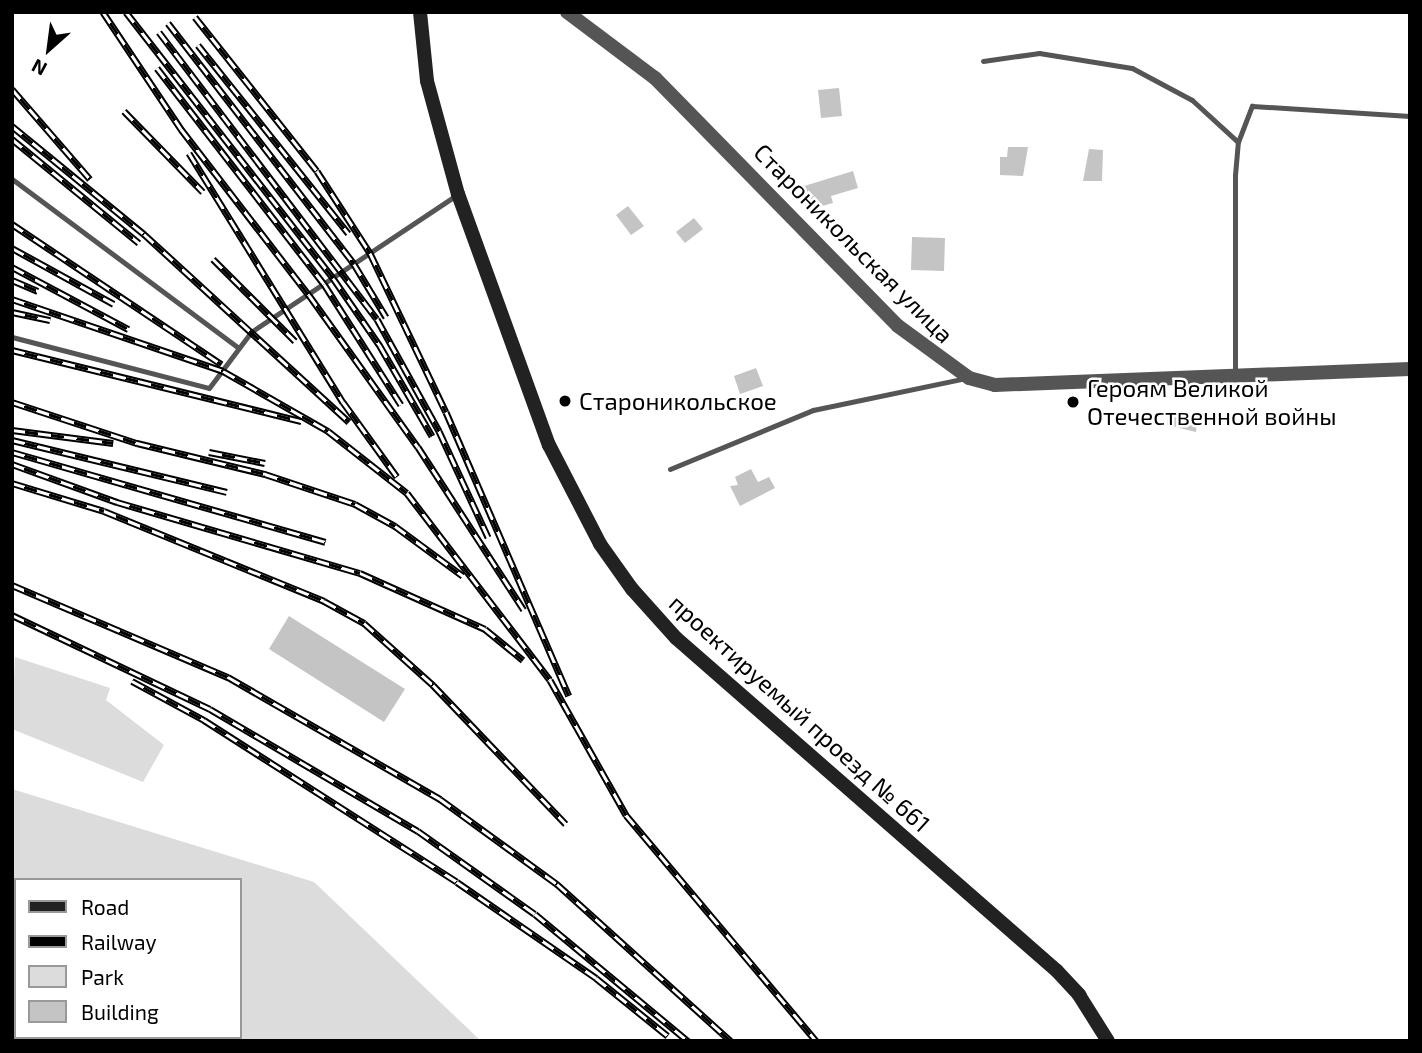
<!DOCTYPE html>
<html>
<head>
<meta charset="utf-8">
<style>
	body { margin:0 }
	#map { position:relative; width:1422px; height:1053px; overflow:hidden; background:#fff; font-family:"Exo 2",sans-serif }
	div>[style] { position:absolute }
	.green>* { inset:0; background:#dcdcdc }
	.building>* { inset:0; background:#c4c4c4 }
	.service>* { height:5px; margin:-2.5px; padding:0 2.5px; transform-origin:2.5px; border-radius:2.5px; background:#555 }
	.tertiary>* { height:14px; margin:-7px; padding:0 7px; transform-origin:7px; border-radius:7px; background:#555 }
	.secondary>* { height:14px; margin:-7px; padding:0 7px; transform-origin:7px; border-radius:7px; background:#222 }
	.rail>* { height:7px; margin-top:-3.5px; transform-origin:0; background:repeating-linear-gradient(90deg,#fff 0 13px,#000 0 26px); box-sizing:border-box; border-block:2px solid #000 }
	.dots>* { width:19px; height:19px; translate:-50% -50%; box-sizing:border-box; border:4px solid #fff; border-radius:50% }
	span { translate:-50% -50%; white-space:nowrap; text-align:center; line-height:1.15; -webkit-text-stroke:5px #fff; paint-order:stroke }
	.street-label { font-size:24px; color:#000 }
	.poi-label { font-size:24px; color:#000 }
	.left { translate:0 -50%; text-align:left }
	.frame { position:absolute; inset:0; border:14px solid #000; pointer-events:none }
	.legend { position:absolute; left:14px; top:878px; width:228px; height:161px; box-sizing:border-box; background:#fff; border:2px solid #999; margin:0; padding:9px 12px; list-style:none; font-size:21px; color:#000 }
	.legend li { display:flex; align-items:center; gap:14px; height:35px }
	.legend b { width:35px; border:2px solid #999 }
	.north { position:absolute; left:14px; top:14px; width:70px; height:70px; -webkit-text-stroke:5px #fff; paint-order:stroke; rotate:208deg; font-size:19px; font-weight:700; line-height:28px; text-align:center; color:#000 }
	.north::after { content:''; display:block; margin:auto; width:24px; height:32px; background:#000; clip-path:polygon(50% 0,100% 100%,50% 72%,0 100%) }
</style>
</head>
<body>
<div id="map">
	<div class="green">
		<i style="clip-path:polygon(15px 657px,110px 688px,106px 700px,164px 745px,143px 782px,12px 729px)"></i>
		<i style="clip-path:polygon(evenodd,12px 789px,314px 882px,481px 1041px,12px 1041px,12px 789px,16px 880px,240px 880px,240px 1037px,16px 1037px,16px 880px)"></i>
	</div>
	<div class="building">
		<i style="clip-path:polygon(839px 88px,842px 116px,821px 118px,818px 90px)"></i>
		<i style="clip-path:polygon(1008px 147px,1028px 147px,1023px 176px,1000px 175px,1000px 157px,1007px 157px)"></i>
		<i style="clip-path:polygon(1089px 149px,1103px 150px,1102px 181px,1083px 181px)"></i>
		<i style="clip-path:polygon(853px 171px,858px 188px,831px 196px,833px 203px,808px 210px,801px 187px)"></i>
		<i style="clip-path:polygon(628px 206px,644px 226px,631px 235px,616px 215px)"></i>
		<i style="clip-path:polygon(694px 218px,703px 229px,685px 243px,676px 232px)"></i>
		<i style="clip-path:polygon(912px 237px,945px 238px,944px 271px,911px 270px)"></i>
		<i style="clip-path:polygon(756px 368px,763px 386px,740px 394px,734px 376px)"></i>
		<i style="clip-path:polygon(1168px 413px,1198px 416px,1196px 432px,1167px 425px)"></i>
		<i style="clip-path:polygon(751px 469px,758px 482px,769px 477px,775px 488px,740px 506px,730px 486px,738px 485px,735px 477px)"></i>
		<i style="clip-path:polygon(289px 616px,405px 689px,384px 722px,269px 649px)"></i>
	</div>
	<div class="service">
		<i style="left:983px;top:61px;width:57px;rotate:-8.1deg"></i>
		<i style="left:1039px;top:53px;width:94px;rotate:9.2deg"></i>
		<i style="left:1132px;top:68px;width:68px;rotate:28.1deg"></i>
		<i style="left:1192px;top:100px;width:62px;rotate:42.4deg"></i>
		<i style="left:12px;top:179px;width:281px;rotate:36.7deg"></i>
		<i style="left:12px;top:337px;width:203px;rotate:14.5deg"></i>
		<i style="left:209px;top:388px;width:70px;rotate:-53.1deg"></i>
		<i style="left:251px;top:332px;width:245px;rotate:-33.7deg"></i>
		<i style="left:1235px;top:376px;width:201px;rotate:-90deg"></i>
		<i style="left:1235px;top:175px;width:33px;rotate:-85deg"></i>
		<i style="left:1238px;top:142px;width:39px;rotate:-69deg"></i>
		<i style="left:1252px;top:106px;width:158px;rotate:3.6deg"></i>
		<i style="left:670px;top:469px;width:155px;rotate:-22.4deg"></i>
		<i style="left:813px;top:410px;width:156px;rotate:-11.8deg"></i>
	</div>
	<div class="tertiary">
		<i style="left:567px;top:12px;width:110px;rotate:36.9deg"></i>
		<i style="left:655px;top:78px;width:347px;rotate:45.6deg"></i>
		<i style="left:898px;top:326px;width:88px;rotate:36.2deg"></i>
		<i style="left:969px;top:378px;width:27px;rotate:15deg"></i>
		<i style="left:995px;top:385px;width:415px;rotate:-2.2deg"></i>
	</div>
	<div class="secondary">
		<i style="left:420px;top:12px;width:69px;rotate:84.2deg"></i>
		<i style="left:427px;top:81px;width:117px;rotate:74.7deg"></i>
		<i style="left:458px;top:194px;width:267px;rotate:70.1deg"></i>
		<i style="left:549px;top:445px;width:111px;rotate:62.7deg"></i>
		<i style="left:600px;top:544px;width:55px;rotate:54.6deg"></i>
		<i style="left:632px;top:589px;width:66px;rotate:48.1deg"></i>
		<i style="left:676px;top:638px;width:506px;rotate:41.15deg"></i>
		<i style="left:1057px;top:971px;width:33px;rotate:47deg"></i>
		<i style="left:1079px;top:995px;width:54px;rotate:57.8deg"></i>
	</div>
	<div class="rail">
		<i style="left:103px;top:12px;width:141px;rotate:56.3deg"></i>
		<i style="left:181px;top:129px;width:210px;rotate:52.4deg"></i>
		<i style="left:309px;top:295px;width:187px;rotate:54.4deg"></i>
		<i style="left:418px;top:447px;width:194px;rotate:57deg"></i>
		<i style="left:126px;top:12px;width:337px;rotate:52.1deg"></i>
		<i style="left:333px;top:278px;width:83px;rotate:55.3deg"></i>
		<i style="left:380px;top:346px;width:104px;rotate:60deg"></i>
		<i style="left:195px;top:17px;width:196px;rotate:51.6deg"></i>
		<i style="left:317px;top:171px;width:98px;rotate:57.1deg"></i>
		<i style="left:370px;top:253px;width:176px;rotate:64.5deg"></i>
		<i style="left:446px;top:412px;width:309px;rotate:66.6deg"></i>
		<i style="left:168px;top:23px;width:304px;rotate:52.3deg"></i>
		<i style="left:354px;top:264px;width:62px;rotate:58.9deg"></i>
		<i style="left:159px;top:32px;width:360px;rotate:52.8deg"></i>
		<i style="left:377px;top:319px;width:128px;rotate:61deg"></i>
		<i style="left:439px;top:431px;width:117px;rotate:65.2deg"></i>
		<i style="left:198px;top:45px;width:241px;rotate:51.4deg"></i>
		<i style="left:157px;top:68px;width:273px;rotate:52.3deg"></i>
		<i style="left:324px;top:284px;width:143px;rotate:57.5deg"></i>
		<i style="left:12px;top:89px;width:119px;rotate:49.1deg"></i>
		<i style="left:124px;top:111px;width:113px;rotate:45.7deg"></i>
		<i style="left:12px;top:126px;width:171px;rotate:39.3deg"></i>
		<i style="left:144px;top:234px;width:278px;rotate:42.5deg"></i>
		<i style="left:12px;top:139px;width:164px;rotate:39.3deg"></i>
		<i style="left:189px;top:153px;width:293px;rotate:58.3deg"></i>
		<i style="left:343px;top:402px;width:92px;rotate:54.2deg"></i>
		<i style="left:12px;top:224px;width:252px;rotate:33.8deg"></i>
		<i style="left:12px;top:248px;width:116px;rotate:28.8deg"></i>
		<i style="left:213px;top:259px;width:116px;rotate:45deg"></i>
		<i style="left:12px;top:267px;width:132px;rotate:28.1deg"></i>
		<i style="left:12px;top:280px;width:28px;rotate:23deg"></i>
		<i style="left:12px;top:299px;width:223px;rotate:18.8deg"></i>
		<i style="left:223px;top:371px;width:121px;rotate:29.7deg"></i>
		<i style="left:328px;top:431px;width:100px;rotate:38.1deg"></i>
		<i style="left:407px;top:493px;width:235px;rotate:52.6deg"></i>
		<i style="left:550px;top:680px;width:155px;rotate:60.6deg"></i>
		<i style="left:626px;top:815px;width:295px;rotate:49.9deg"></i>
		<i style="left:12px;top:312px;width:39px;rotate:12deg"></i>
		<i style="left:12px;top:350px;width:298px;rotate:13.8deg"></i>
		<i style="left:12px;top:402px;width:132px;rotate:18.2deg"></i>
		<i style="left:137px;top:443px;width:132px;rotate:13.6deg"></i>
		<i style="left:265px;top:474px;width:95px;rotate:18.4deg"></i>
		<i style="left:355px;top:504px;width:46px;rotate:28.8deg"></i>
		<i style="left:395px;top:526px;width:84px;rotate:36.3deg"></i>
		<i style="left:12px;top:430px;width:102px;rotate:7.3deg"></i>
		<i style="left:12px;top:440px;width:221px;rotate:13.6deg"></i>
		<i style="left:12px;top:452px;width:326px;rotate:16deg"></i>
		<i style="left:209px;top:452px;width:57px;rotate:11.1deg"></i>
		<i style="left:12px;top:464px;width:112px;rotate:19.9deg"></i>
		<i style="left:117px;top:502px;width:253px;rotate:16.3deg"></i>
		<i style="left:360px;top:573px;width:137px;rotate:24.1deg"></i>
		<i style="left:485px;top:629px;width:49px;rotate:39.2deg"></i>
		<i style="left:12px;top:483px;width:96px;rotate:16.9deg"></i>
		<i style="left:104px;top:511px;width:238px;rotate:22.2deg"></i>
		<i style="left:324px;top:601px;width:46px;rotate:28.8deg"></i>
		<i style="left:364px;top:623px;width:93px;rotate:41.9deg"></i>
		<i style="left:433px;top:685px;width:192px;rotate:46.3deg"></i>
		<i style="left:12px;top:585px;width:235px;rotate:23.1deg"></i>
		<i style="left:228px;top:677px;width:245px;rotate:29.9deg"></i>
		<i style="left:440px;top:799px;width:145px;rotate:36deg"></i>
		<i style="left:557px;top:884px;width:234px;rotate:42.1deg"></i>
		<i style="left:12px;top:615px;width:219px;rotate:25.4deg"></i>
		<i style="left:210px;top:709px;width:241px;rotate:30.4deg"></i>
		<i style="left:418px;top:831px;width:143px;rotate:35.4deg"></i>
		<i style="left:535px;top:914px;width:199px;rotate:39.7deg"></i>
		<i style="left:132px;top:681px;width:82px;rotate:28.4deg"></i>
		<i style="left:204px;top:720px;width:300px;rotate:32.6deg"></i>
		<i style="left:457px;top:882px;width:169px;rotate:34.6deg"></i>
		<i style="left:596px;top:978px;width:92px;rotate:38.9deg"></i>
	</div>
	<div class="dots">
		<i style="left:565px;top:401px;background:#000"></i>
		<i style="left:1073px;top:402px;background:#000"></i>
	</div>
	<div class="street-label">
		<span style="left:854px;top:243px;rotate:45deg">Староникольская улица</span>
		<span style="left:800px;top:713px;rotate:42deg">проектируемый проезд № 661</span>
	</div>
	<div class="poi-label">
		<span class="left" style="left:1087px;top:402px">Героям Великой<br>Отечественной войны</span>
		<span class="left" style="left:579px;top:401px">Староникольское</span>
	</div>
	<div class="frame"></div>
	<ul class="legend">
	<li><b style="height:9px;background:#222"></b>Road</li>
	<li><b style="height:9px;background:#000"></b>Railway</li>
	<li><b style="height:19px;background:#dcdcdc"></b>Park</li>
	<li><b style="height:19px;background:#c4c4c4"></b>Building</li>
	</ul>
	<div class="north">N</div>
</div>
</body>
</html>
